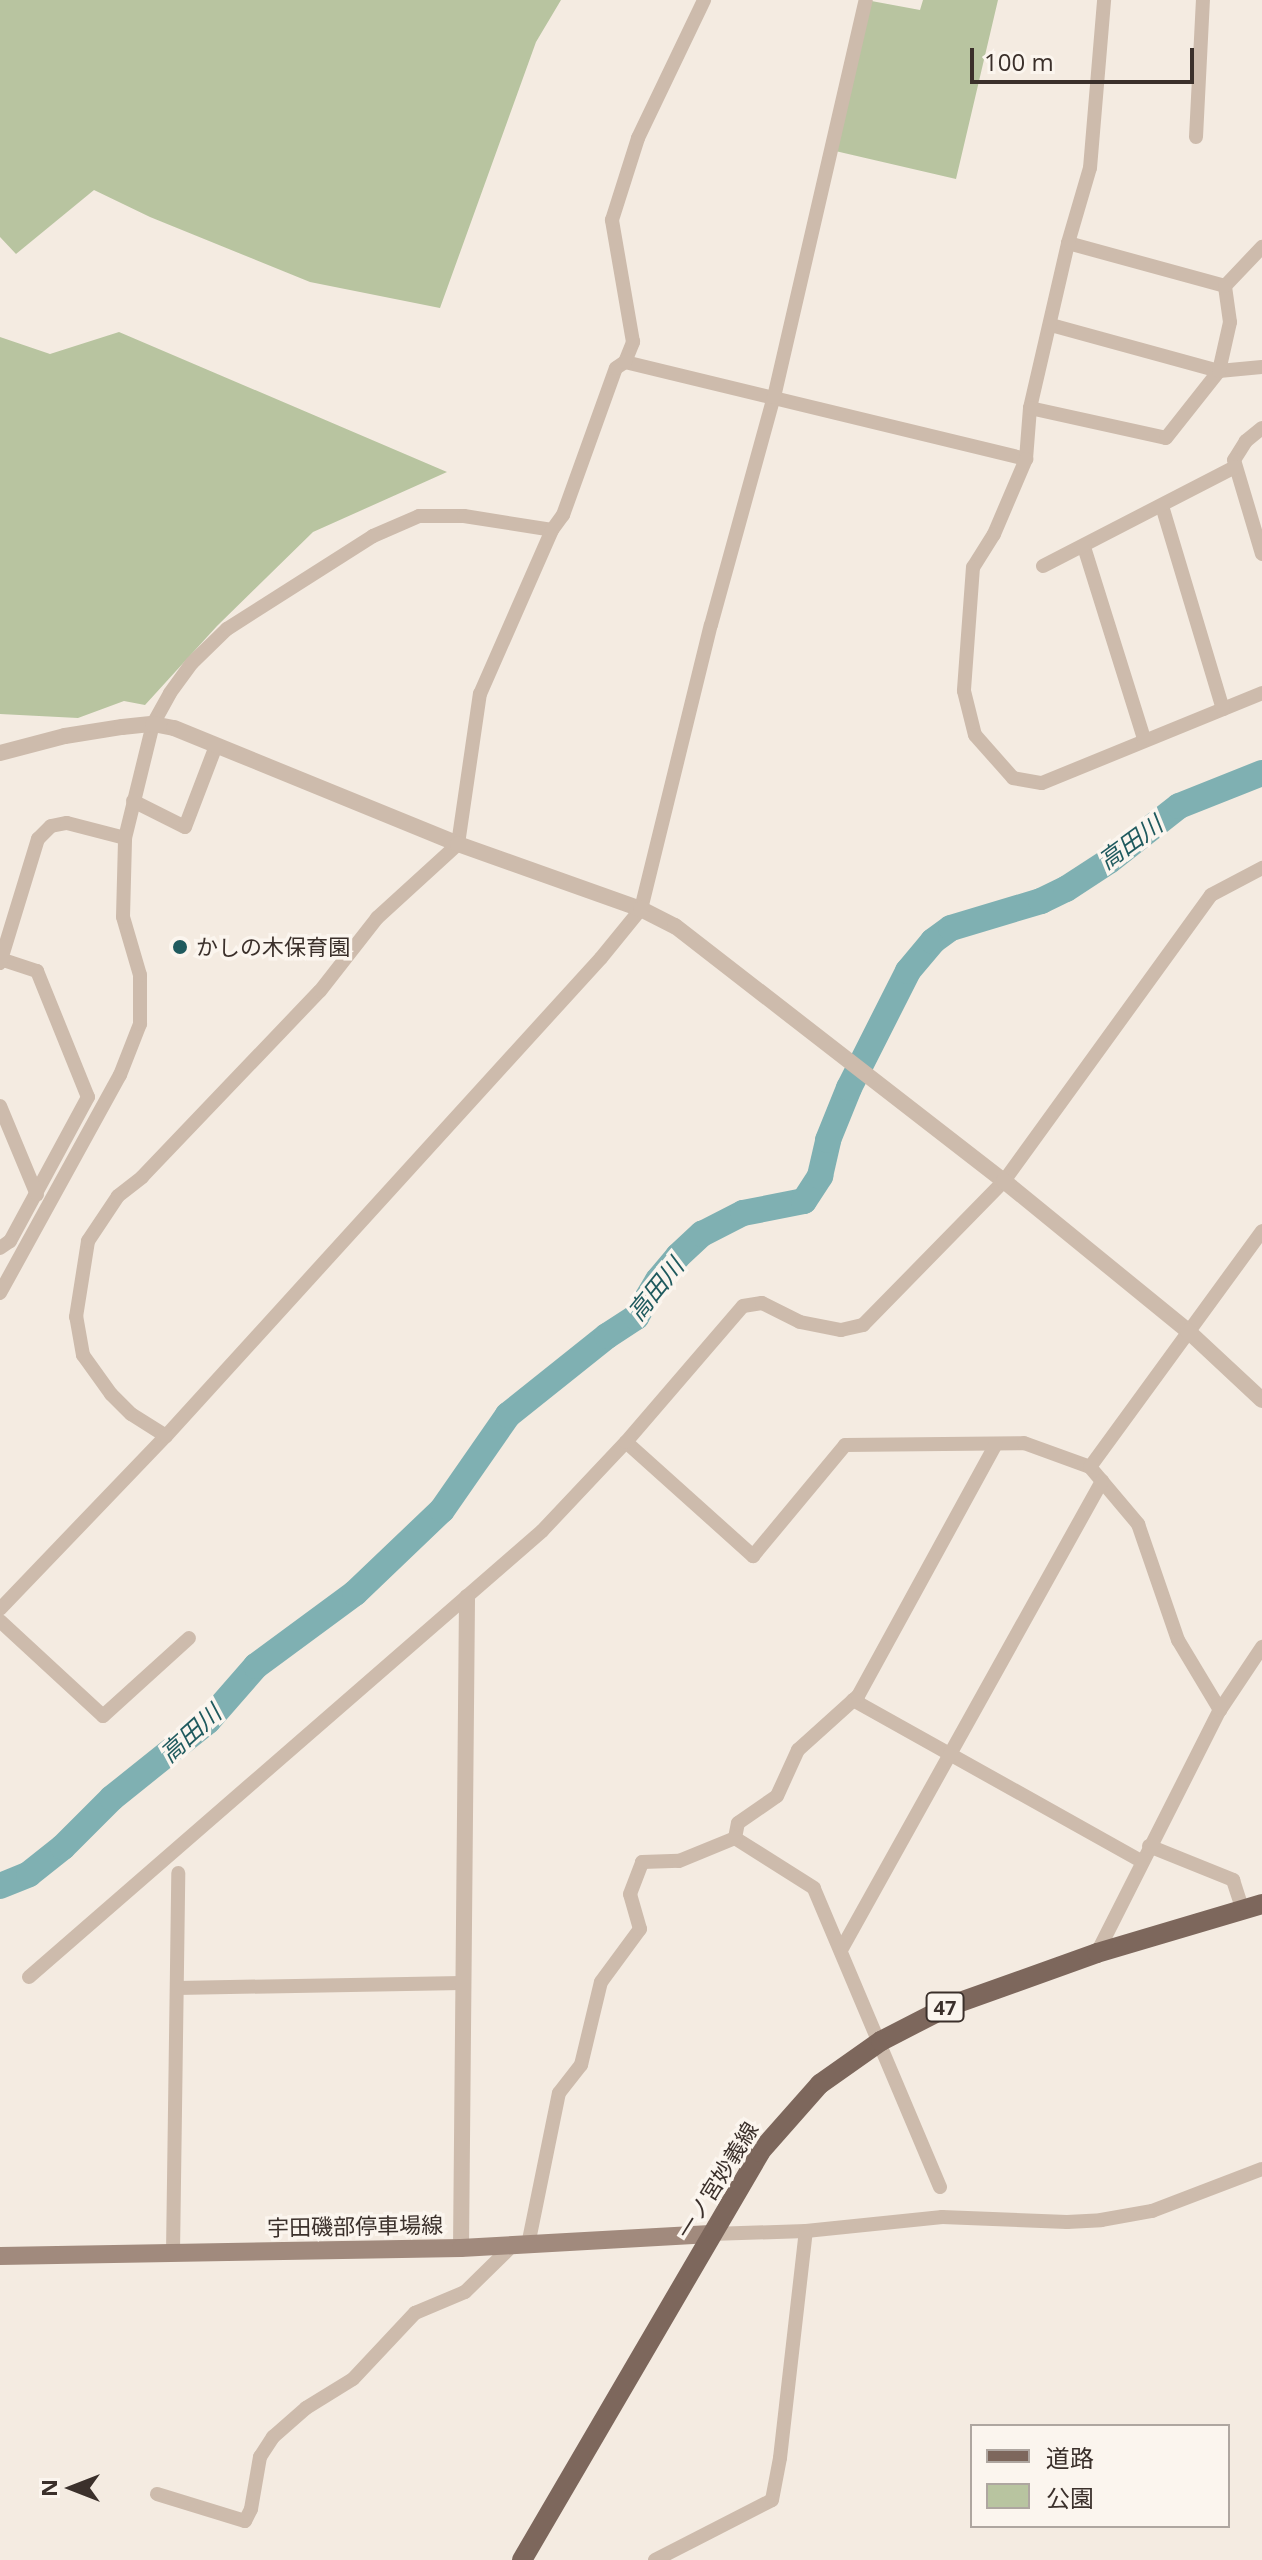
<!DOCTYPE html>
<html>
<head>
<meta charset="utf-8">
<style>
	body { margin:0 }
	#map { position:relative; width:1262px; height:2560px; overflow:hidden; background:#f4ebe1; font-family:"Open Sans","Noto Sans JP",sans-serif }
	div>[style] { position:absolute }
	.green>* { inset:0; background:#b8c4a0 }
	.river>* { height:26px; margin:-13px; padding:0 13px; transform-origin:13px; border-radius:13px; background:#7fb0b2 }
	.minor>* { height:14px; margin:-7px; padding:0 7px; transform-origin:7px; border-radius:7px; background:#cdbbac }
	.tertiary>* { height:16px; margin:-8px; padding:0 8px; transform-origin:8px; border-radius:8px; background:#cdbbac }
	.secondary>* { height:18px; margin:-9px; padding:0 9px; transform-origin:9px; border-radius:9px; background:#a18a7d }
	.primary>* { height:20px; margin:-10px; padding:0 10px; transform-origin:10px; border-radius:10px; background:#7d675c }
	.dots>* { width:22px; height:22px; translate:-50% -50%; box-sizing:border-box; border:4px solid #fbf5ee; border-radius:50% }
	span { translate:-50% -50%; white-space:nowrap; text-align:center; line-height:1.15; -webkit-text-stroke:7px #fbf5ee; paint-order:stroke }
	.shield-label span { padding:2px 6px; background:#fbf5ee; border:2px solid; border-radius:6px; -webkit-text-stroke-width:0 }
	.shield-label { font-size:20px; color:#3b302b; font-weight:700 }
	.poi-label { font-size:22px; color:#3b302b }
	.left { translate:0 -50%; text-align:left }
	.street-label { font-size:22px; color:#3b302b }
	.water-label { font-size:24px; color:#1f5a5e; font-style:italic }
	.legend { position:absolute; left:970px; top:2424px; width:260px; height:104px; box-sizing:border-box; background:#fbf5ee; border:2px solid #aea6a0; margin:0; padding:10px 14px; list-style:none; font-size:24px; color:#3b302b }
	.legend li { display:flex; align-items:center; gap:16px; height:40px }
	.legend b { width:40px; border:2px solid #aea6a0 }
	.north { position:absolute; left:32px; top:2448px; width:80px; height:80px; -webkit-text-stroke:6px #fbf5ee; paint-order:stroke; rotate:270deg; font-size:22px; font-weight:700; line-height:32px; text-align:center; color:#3b302b }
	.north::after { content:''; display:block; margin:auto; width:28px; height:36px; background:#3b302b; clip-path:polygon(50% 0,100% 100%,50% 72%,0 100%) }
	.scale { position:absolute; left:970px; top:48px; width:224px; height:36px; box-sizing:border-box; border:4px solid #3b302b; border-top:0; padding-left:10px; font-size:24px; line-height:28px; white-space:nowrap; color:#3b302b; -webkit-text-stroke:6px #fbf5ee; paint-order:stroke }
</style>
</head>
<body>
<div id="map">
	<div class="green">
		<i style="clip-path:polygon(0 0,561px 0,536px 42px,440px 308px,310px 282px,150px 217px,94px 190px,16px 254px,0 237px)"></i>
		<i style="clip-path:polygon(866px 0,920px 10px,923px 0,998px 0,956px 179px,831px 150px)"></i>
		<i style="clip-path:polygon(119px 332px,447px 472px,313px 532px,217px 626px,145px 705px,124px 701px,78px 718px,0 714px,0 337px,50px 354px)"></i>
	</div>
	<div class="river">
		<i style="left:0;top:1886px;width:31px;rotate:-22deg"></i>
		<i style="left:29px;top:1874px;width:43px;rotate:-38.5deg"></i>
		<i style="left:63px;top:1847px;width:69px;rotate:-45deg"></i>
		<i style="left:112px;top:1798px;width:123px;rotate:-38.7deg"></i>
		<i style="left:208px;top:1721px;width:73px;rotate:-48.9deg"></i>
		<i style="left:256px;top:1666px;width:123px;rotate:-36.4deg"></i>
		<i style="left:355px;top:1593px;width:120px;rotate:-43.7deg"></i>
		<i style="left:442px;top:1510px;width:116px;rotate:-55.2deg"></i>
		<i style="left:508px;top:1415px;width:127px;rotate:-38.6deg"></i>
		<i style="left:607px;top:1336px;width:35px;rotate:-33deg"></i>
		<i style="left:636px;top:1317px;width:43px;rotate:-59.3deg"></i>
		<i style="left:658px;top:1280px;width:31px;rotate:-50deg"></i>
		<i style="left:678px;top:1256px;width:33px;rotate:-43deg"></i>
		<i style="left:702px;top:1234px;width:46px;rotate:-27.1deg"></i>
		<i style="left:743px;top:1213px;width:62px;rotate:-11.1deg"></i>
		<i style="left:804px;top:1201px;width:30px;rotate:-57deg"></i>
		<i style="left:820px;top:1176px;width:37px;rotate:-77deg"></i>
		<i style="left:828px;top:1140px;width:56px;rotate:-68deg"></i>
		<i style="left:849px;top:1088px;width:131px;rotate:-63.2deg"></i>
		<i style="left:908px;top:971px;width:39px;rotate:-50deg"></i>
		<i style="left:933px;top:941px;width:22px;rotate:-36deg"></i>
		<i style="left:951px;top:928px;width:94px;rotate:-16.7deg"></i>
		<i style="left:1041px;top:901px;width:28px;rotate:-26deg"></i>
		<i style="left:1066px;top:889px;width:51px;rotate:-33.1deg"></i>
		<i style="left:1109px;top:861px;width:89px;rotate:-38.2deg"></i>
		<i style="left:1179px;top:806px;width:89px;rotate:-21.7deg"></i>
	</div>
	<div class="minor">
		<i style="left:1196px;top:137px;width:137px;rotate:-87.1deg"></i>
		<i style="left:1068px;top:243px;width:163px;rotate:15.3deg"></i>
		<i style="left:1051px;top:325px;width:174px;rotate:15.3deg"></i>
		<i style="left:1219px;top:371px;width:43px;rotate:-5.3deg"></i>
		<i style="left:625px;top:362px;width:413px;rotate:13.6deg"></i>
		<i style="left:1026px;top:459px;width:51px;rotate:-85.5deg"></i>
		<i style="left:1030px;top:408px;width:169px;rotate:-77deg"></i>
		<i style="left:1068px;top:243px;width:78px;rotate:-73.7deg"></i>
		<i style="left:1090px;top:168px;width:169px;rotate:-85.2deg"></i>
		<i style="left:1030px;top:408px;width:139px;rotate:12.4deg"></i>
		<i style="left:1166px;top:438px;width:85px;rotate:-51.7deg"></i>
		<i style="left:1219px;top:371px;width:50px;rotate:-77.3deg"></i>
		<i style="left:1230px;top:322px;width:36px;rotate:-98deg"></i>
		<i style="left:1225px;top:286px;width:54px;rotate:-46.5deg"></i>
		<i style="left:1262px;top:428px;width:21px;rotate:141deg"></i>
		<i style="left:1246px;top:441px;width:22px;rotate:122deg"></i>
		<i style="left:1234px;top:460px;width:98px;rotate:73.4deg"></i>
		<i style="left:1026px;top:459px;width:82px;rotate:113.1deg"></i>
		<i style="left:994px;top:534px;width:39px;rotate:122deg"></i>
		<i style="left:973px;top:567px;width:124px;rotate:94.2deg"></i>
		<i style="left:964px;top:691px;width:45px;rotate:76deg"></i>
		<i style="left:975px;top:735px;width:57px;rotate:48.5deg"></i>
		<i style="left:1013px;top:778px;width:29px;rotate:10deg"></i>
		<i style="left:1042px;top:783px;width:238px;rotate:-22.2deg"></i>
		<i style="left:1162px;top:506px;width:212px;rotate:73.3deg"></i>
		<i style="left:1084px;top:547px;width:200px;rotate:72.6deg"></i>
		<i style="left:1043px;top:566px;width:216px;rotate:-27.3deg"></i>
		<i style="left:133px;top:801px;width:58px;rotate:26.6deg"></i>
		<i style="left:185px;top:827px;width:87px;rotate:-69.1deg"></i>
		<i style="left:0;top:959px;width:39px;rotate:18deg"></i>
		<i style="left:37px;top:971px;width:136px;rotate:68deg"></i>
		<i style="left:88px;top:1097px;width:164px;rotate:118.4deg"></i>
		<i style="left:10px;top:1241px;width:12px;rotate:145deg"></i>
		<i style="left:0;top:963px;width:130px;rotate:-73deg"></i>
		<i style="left:38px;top:839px;width:18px;rotate:-45deg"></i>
		<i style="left:51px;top:826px;width:16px;rotate:-11deg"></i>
		<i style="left:67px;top:823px;width:60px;rotate:14.5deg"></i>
		<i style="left:0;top:1106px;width:96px;rotate:67.4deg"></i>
		<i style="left:0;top:1293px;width:249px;rotate:-61.2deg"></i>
		<i style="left:120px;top:1075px;width:55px;rotate:-68.6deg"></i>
		<i style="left:140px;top:1024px;width:49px;rotate:-90deg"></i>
		<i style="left:140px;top:975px;width:60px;rotate:-106.3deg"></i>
		<i style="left:123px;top:917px;width:79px;rotate:-88.5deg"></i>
		<i style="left:125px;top:838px;width:117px;rotate:-76.2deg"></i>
		<i style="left:153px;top:724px;width:35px;rotate:-61deg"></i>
		<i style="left:170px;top:693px;width:37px;rotate:-54deg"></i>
		<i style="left:192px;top:663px;width:49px;rotate:-44.2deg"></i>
		<i style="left:227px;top:629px;width:173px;rotate:-32.5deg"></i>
		<i style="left:373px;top:536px;width:50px;rotate:-23.5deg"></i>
		<i style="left:419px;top:516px;width:45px"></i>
		<i style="left:464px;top:516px;width:89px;rotate:9deg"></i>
		<i style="left:166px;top:1436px;width:41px;rotate:-147.8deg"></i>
		<i style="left:131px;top:1414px;width:28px;rotate:-135deg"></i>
		<i style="left:111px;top:1394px;width:48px;rotate:-125.7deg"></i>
		<i style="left:83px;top:1355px;width:39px;rotate:-100deg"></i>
		<i style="left:76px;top:1317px;width:77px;rotate:-81deg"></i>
		<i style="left:88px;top:1241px;width:54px;rotate:-56.3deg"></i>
		<i style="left:118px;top:1196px;width:31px;rotate:-38deg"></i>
		<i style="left:142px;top:1177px;width:257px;rotate:-46.3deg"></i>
		<i style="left:320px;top:991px;width:93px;rotate:-52deg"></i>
		<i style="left:377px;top:918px;width:110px;rotate:-42.4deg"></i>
		<i style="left:458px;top:844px;width:152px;rotate:-81.7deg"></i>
		<i style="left:480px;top:694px;width:179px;rotate:-66.3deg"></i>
		<i style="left:552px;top:530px;width:19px;rotate:-54deg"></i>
		<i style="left:563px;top:515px;width:156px;rotate:-70.2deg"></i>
		<i style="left:616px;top:368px;width:11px;rotate:-34deg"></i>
		<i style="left:625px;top:362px;width:22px;rotate:-68deg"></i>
		<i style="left:633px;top:342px;width:124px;rotate:-99.8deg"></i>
		<i style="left:612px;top:220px;width:86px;rotate:-72.4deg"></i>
		<i style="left:638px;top:138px;width:153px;rotate:-64.4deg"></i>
		<i style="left:626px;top:1442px;width:171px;rotate:41.9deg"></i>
		<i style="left:753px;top:1556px;width:144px;rotate:-50.3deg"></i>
		<i style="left:845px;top:1445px;width:179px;rotate:-0.6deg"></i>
		<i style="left:1024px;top:1443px;width:70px;rotate:20deg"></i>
		<i style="left:1090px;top:1467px;width:75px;rotate:49.9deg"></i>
		<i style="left:1138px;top:1524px;width:123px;rotate:71deg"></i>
		<i style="left:1178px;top:1640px;width:82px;rotate:59deg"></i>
		<i style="left:1090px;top:1467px;width:292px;rotate:-53.9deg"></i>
		<i style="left:0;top:1609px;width:240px;rotate:-46.2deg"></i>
		<i style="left:166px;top:1436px;width:646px;rotate:-47.7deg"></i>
		<i style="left:601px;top:958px;width:63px;rotate:-50.8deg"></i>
		<i style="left:641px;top:909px;width:292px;rotate:-76.2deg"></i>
		<i style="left:711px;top:625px;width:237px;rotate:-74.6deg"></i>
		<i style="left:774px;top:397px;width:408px;rotate:-77deg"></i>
		<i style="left:0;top:1621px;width:140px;rotate:42.7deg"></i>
		<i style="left:103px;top:1716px;width:116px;rotate:-42.2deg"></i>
		<i style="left:853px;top:1700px;width:330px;rotate:29.2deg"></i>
		<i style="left:1149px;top:1846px;width:91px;rotate:22deg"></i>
		<i style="left:1233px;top:1880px;width:32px;rotate:72deg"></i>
		<i style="left:841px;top:1950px;width:537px;rotate:-60.9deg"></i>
		<i style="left:1097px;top:1953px;width:272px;rotate:-63.2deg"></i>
		<i style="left:1220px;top:1710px;width:76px;rotate:-56.3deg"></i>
		<i style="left:29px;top:1977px;width:680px;rotate:-41deg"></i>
		<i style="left:542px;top:1531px;width:122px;rotate:-46.7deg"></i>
		<i style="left:626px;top:1442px;width:179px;rotate:-49.3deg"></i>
		<i style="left:743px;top:1306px;width:19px;rotate:-9deg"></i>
		<i style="left:762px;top:1303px;width:42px;rotate:26.6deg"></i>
		<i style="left:800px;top:1322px;width:42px;rotate:11deg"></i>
		<i style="left:841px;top:1330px;width:23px;rotate:-13deg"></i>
		<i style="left:863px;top:1325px;width:202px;rotate:-45.6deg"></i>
		<i style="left:1004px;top:1181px;width:353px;rotate:-54.1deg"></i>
		<i style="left:1211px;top:895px;width:58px;rotate:-27.9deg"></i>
		<i style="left:177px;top:1988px;width:285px;rotate:-1deg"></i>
		<i style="left:940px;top:2187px;width:324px;rotate:-112.9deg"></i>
		<i style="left:814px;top:1888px;width:93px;rotate:-147.7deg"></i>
		<i style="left:735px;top:1838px;width:15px;rotate:-79deg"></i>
		<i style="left:738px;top:1823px;width:47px;rotate:-34.7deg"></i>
		<i style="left:777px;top:1796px;width:51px;rotate:-65.5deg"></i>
		<i style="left:798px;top:1750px;width:81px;rotate:-42deg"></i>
		<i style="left:858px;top:1696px;width:287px;rotate:-61.3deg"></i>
		<i style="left:711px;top:2234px;width:95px;rotate:-1.8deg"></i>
		<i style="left:806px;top:2231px;width:137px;rotate:-5.9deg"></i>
		<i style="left:942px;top:2217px;width:125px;rotate:2.3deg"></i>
		<i style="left:1067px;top:2222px;width:34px;rotate:-3deg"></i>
		<i style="left:1101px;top:2220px;width:52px;rotate:-10deg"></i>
		<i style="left:1152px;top:2211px;width:118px;rotate:-20.9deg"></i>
		<i style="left:528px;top:2245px;width:155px;rotate:-78.5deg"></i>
		<i style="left:559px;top:2093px;width:36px;rotate:-52deg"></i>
		<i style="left:581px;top:2065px;width:85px;rotate:-76.5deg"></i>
		<i style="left:601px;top:1982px;width:66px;rotate:-53.7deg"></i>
		<i style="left:640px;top:1929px;width:36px;rotate:-106deg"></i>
		<i style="left:630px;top:1894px;width:34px;rotate:-69deg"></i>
		<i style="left:642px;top:1862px;width:37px;rotate:-2deg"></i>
		<i style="left:679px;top:1861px;width:61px;rotate:-22.3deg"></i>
		<i style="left:173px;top:2253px;width:380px;rotate:-89.2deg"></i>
		<i style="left:157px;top:2494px;width:92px;rotate:17.1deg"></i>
		<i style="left:245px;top:2521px;width:13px;rotate:-63deg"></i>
		<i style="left:251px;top:2509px;width:53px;rotate:-80.2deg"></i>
		<i style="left:260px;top:2457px;width:24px;rotate:-57deg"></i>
		<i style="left:273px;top:2437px;width:44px;rotate:-41.3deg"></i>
		<i style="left:306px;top:2408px;width:55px;rotate:-31.7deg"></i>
		<i style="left:353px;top:2379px;width:91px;rotate:-46.8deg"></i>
		<i style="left:415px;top:2313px;width:54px;rotate:-22.8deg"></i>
		<i style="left:465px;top:2292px;width:67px;rotate:-44.4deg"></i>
		<i style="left:655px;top:2560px;width:131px;rotate:-27.1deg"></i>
		<i style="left:772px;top:2500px;width:43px;rotate:-79.2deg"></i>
		<i style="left:780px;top:2458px;width:228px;rotate:-83.5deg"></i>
	</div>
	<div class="tertiary">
		<i style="left:0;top:753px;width:67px;rotate:-14.7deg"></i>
		<i style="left:65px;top:736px;width:58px;rotate:-9deg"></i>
		<i style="left:122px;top:727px;width:31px;rotate:-6deg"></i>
		<i style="left:153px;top:724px;width:21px;rotate:11deg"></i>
		<i style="left:174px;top:728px;width:307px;rotate:22.2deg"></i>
		<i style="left:458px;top:844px;width:194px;rotate:19.6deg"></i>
		<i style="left:641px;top:909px;width:38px;rotate:27deg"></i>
		<i style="left:675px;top:926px;width:416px;rotate:37.8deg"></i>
		<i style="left:1004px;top:1181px;width:237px;rotate:39.2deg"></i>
		<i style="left:1188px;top:1331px;width:101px;rotate:43deg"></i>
		<i style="left:461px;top:2248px;width:651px;rotate:-89.47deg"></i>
	</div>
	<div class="secondary">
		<i style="left:0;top:2256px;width:461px;rotate:-1deg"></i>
		<i style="left:461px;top:2248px;width:250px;rotate:-3.2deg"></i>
	</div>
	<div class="primary">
		<i style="left:522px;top:2560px;width:472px;rotate:-59.7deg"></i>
		<i style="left:760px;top:2152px;width:91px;rotate:-48.6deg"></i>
		<i style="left:820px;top:2084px;width:75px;rotate:-35.2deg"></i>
		<i style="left:881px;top:2041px;width:76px;rotate:-27.2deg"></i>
		<i style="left:949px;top:2006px;width:157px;rotate:-19.7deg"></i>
		<i style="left:1097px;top:1953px;width:172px;rotate:-16.5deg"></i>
	</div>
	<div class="dots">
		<i style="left:180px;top:947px;background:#1f5a5e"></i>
	</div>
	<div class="shield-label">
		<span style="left:945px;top:2007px">47</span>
	</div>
	<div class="poi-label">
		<span class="left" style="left:196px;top:947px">かしの木保育園</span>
	</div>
	<div class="street-label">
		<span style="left:717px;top:2180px;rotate:-58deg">一ノ宮妙義線</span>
		<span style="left:355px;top:2226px;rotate:-1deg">宇田磯部停車場線</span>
	</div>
	<div class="water-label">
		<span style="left:1130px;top:842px;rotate:-36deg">高田川</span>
		<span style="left:655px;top:1289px;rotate:-51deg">高田川</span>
		<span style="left:190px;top:1733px;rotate:-42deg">高田川</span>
	</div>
	<ul class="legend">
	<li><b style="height:10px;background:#7d675c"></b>道路</li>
	<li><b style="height:22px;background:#b8c4a0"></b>公園</li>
	</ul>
	<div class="north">N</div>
	<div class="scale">100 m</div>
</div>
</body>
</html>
